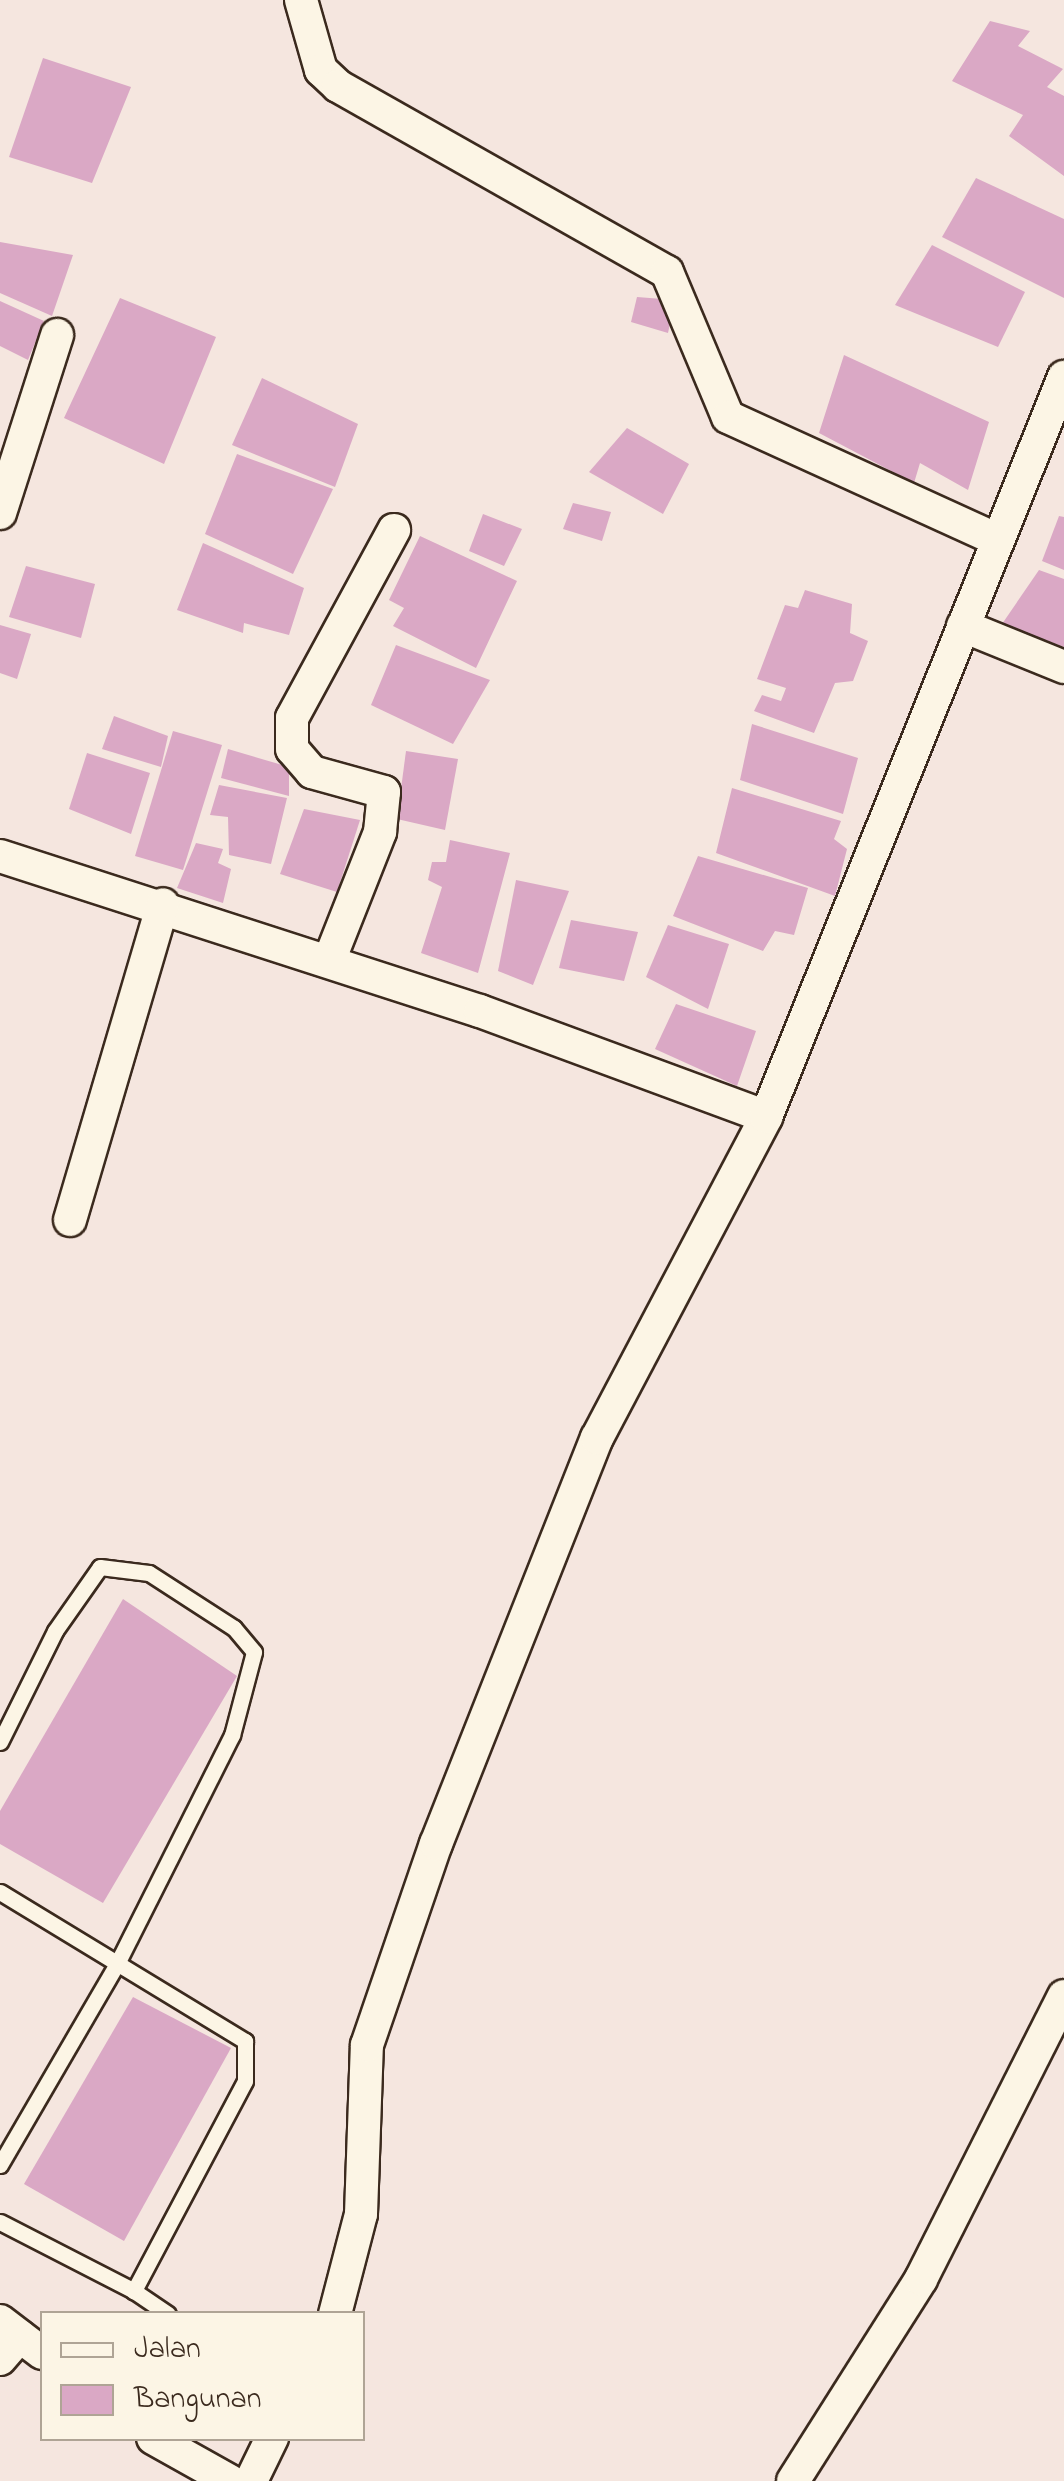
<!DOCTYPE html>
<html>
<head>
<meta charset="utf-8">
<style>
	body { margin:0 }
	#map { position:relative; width:1064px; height:2481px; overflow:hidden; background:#f5e6df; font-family:"Indie Flower",sans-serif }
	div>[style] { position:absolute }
	.building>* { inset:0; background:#daa8c5 }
	.roads { filter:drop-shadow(2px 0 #3b2a1e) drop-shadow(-2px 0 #3b2a1e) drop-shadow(0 2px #3b2a1e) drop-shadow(0 -2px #3b2a1e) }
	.lane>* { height:15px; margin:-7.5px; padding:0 7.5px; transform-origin:7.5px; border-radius:7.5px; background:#fcf5e5 }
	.street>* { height:32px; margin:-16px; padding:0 16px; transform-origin:16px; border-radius:16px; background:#fcf5e5 }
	span { translate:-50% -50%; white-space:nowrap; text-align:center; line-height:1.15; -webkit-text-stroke:8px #fcf5e5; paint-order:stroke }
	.legend { position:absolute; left:40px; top:2311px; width:325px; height:130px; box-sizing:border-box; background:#fcf5e5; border:2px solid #afa495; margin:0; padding:12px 18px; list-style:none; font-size:30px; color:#3b2a1e }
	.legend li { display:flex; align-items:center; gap:20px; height:50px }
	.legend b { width:50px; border:2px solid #afa495 }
</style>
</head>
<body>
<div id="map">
	<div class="building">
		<i style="clip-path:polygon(990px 21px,1030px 31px,1018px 46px,1063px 69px,1047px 87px,1064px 96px,1064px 176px,1009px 136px,1023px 115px,952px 81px)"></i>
		<i style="clip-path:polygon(43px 58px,131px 87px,92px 183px,9px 157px)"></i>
		<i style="clip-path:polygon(976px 178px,1064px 219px,1064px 298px,942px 237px)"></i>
		<i style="clip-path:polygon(0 242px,73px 255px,52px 316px,0 293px)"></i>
		<i style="clip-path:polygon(932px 245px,1025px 292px,998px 347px,895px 305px)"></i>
		<i style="clip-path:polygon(637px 297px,675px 300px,668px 333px,631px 322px)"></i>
		<i style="clip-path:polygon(120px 298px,216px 337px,164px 464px,64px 418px)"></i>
		<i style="clip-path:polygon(0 301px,44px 321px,28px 360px,0 346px)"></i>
		<i style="clip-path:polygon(844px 355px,989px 422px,968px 490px,920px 463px,914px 483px,819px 433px)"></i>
		<i style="clip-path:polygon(262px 378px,358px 424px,335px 487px,232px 445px)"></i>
		<i style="clip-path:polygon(627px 428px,689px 464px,663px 514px,589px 472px)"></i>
		<i style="clip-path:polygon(237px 454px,333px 489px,293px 574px,205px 534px)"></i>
		<i style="clip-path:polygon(573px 503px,611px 512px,602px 541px,563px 529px)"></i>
		<i style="clip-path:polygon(483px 514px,522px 529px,504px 566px,469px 551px)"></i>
		<i style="clip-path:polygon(1059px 516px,1064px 517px,1064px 570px,1042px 561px)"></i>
		<i style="clip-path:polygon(420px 536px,517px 581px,476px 668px,393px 626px,404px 608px,389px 600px)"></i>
		<i style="clip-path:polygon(203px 543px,304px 588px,289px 635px,244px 623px,243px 633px,177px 610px)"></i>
		<i style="clip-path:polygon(26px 566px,95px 584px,81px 638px,9px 617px)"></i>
		<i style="clip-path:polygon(1039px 570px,1064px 579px,1064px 647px,1002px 624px)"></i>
		<i style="clip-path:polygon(805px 590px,852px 604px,850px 633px,868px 641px,853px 681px,835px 683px,814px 733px,754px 711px,762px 695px,781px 701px,786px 688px,757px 679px,785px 605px,798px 608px)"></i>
		<i style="clip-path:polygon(0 625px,31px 634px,17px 679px,0 673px)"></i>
		<i style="clip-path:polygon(396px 645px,490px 680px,453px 744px,371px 705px)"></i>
		<i style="clip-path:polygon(114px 716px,168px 736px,161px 767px,102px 749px)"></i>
		<i style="clip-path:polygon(752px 724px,858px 758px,843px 814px,740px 780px)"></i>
		<i style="clip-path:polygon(173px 731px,222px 745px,183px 870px,135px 856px)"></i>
		<i style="clip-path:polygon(228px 749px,289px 767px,289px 796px,221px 778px)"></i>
		<i style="clip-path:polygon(406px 751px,458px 759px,445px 830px,397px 819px)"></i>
		<i style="clip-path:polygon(87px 753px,150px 773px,131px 834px,69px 809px)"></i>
		<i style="clip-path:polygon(219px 785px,287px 798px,271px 864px,229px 855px,228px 817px,210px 815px)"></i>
		<i style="clip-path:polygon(732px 788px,841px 821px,834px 839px,847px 849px,835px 896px,716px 853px)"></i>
		<i style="clip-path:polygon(304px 809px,360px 820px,337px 892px,280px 874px)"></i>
		<i style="clip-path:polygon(450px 840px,510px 853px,478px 973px,421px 953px,442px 887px,428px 880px,432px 862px,446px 862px)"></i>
		<i style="clip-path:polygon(196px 843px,223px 849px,218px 863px,231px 869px,223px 903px,177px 888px)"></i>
		<i style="clip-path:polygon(698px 856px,808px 888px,794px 935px,775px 931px,763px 951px,673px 916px)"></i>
		<i style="clip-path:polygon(516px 880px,569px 891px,533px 985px,498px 971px)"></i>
		<i style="clip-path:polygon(571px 920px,638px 932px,624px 981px,559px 968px)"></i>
		<i style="clip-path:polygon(668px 925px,729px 944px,708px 1009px,646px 977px)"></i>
		<i style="clip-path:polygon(676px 1004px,756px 1031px,737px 1086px,655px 1049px)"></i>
		<i style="clip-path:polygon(123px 1599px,237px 1676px,103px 1903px,0 1844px,0 1811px)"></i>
		<i style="clip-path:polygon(133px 1997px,231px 2048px,124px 2241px,24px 2184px)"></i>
	</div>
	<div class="roads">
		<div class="lane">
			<i style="left:0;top:1742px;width:124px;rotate:-63.6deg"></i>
			<i style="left:55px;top:1631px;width:78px;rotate:-54.9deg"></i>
			<i style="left:100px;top:1567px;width:49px;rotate:7deg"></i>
			<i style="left:149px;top:1573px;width:101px;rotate:32.9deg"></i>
			<i style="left:234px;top:1628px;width:31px;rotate:50deg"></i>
			<i style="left:254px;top:1652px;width:86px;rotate:104.8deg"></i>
			<i style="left:232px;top:1735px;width:254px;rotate:116.7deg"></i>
			<i style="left:118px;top:1962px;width:235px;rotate:120.2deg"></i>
			<i style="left:0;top:1892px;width:287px;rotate:31.3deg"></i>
			<i style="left:245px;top:2041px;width:40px;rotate:90deg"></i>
			<i style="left:245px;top:2081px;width:238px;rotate:117.9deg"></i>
			<i style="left:134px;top:2291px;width:41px;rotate:34.1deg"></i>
			<i style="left:0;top:2222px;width:151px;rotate:27.2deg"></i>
		</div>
		<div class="street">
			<i style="left:301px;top:0;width:73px;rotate:74.1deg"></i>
			<i style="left:321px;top:70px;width:23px;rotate:43deg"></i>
			<i style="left:338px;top:86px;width:378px;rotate:29.5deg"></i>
			<i style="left:667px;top:272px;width:157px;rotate:67.2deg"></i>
			<i style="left:728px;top:417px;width:292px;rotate:24.5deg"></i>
			<i style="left:0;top:513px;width:187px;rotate:-72.2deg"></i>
			<i style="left:963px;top:626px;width:109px;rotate:22.1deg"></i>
			<i style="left:0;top:856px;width:504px;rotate:17.9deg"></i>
			<i style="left:480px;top:1011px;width:305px;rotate:20.3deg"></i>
			<i style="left:329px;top:961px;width:139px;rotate:-68.4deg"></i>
			<i style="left:380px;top:832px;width:40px;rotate:-84.3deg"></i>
			<i style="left:384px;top:792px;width:75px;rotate:-164.5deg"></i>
			<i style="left:312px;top:772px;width:30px;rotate:-131deg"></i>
			<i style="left:292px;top:749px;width:31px;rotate:-90deg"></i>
			<i style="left:292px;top:718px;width:214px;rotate:-61.5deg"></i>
			<i style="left:70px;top:1220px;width:329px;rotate:-73.6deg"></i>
			<i style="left:335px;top:2314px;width:103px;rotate:-75.4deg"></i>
			<i style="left:361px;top:2214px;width:169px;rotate:-88deg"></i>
			<i style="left:367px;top:2045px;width:213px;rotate:-71.1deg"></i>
			<i style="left:436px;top:1844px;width:437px;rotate:-68.4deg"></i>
			<i style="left:597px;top:1438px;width:363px;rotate:-62.2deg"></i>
			<i style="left:766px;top:1117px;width:798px;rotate:-68.07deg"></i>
			<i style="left:0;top:2321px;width:53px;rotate:37.3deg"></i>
			<i style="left:0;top:2359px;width:30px;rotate:-49deg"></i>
			<i style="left:153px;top:2438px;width:88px;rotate:29.2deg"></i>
			<i style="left:251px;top:2481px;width:48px;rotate:-64deg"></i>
			<i style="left:793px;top:2481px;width:239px;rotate:-57.6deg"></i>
			<i style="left:921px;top:2279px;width:317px;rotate:-63.2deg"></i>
		</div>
	</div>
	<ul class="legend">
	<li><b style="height:12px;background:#fcf5e5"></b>Jalan</li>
	<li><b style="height:28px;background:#daa8c5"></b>Bangunan</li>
	</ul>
</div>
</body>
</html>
